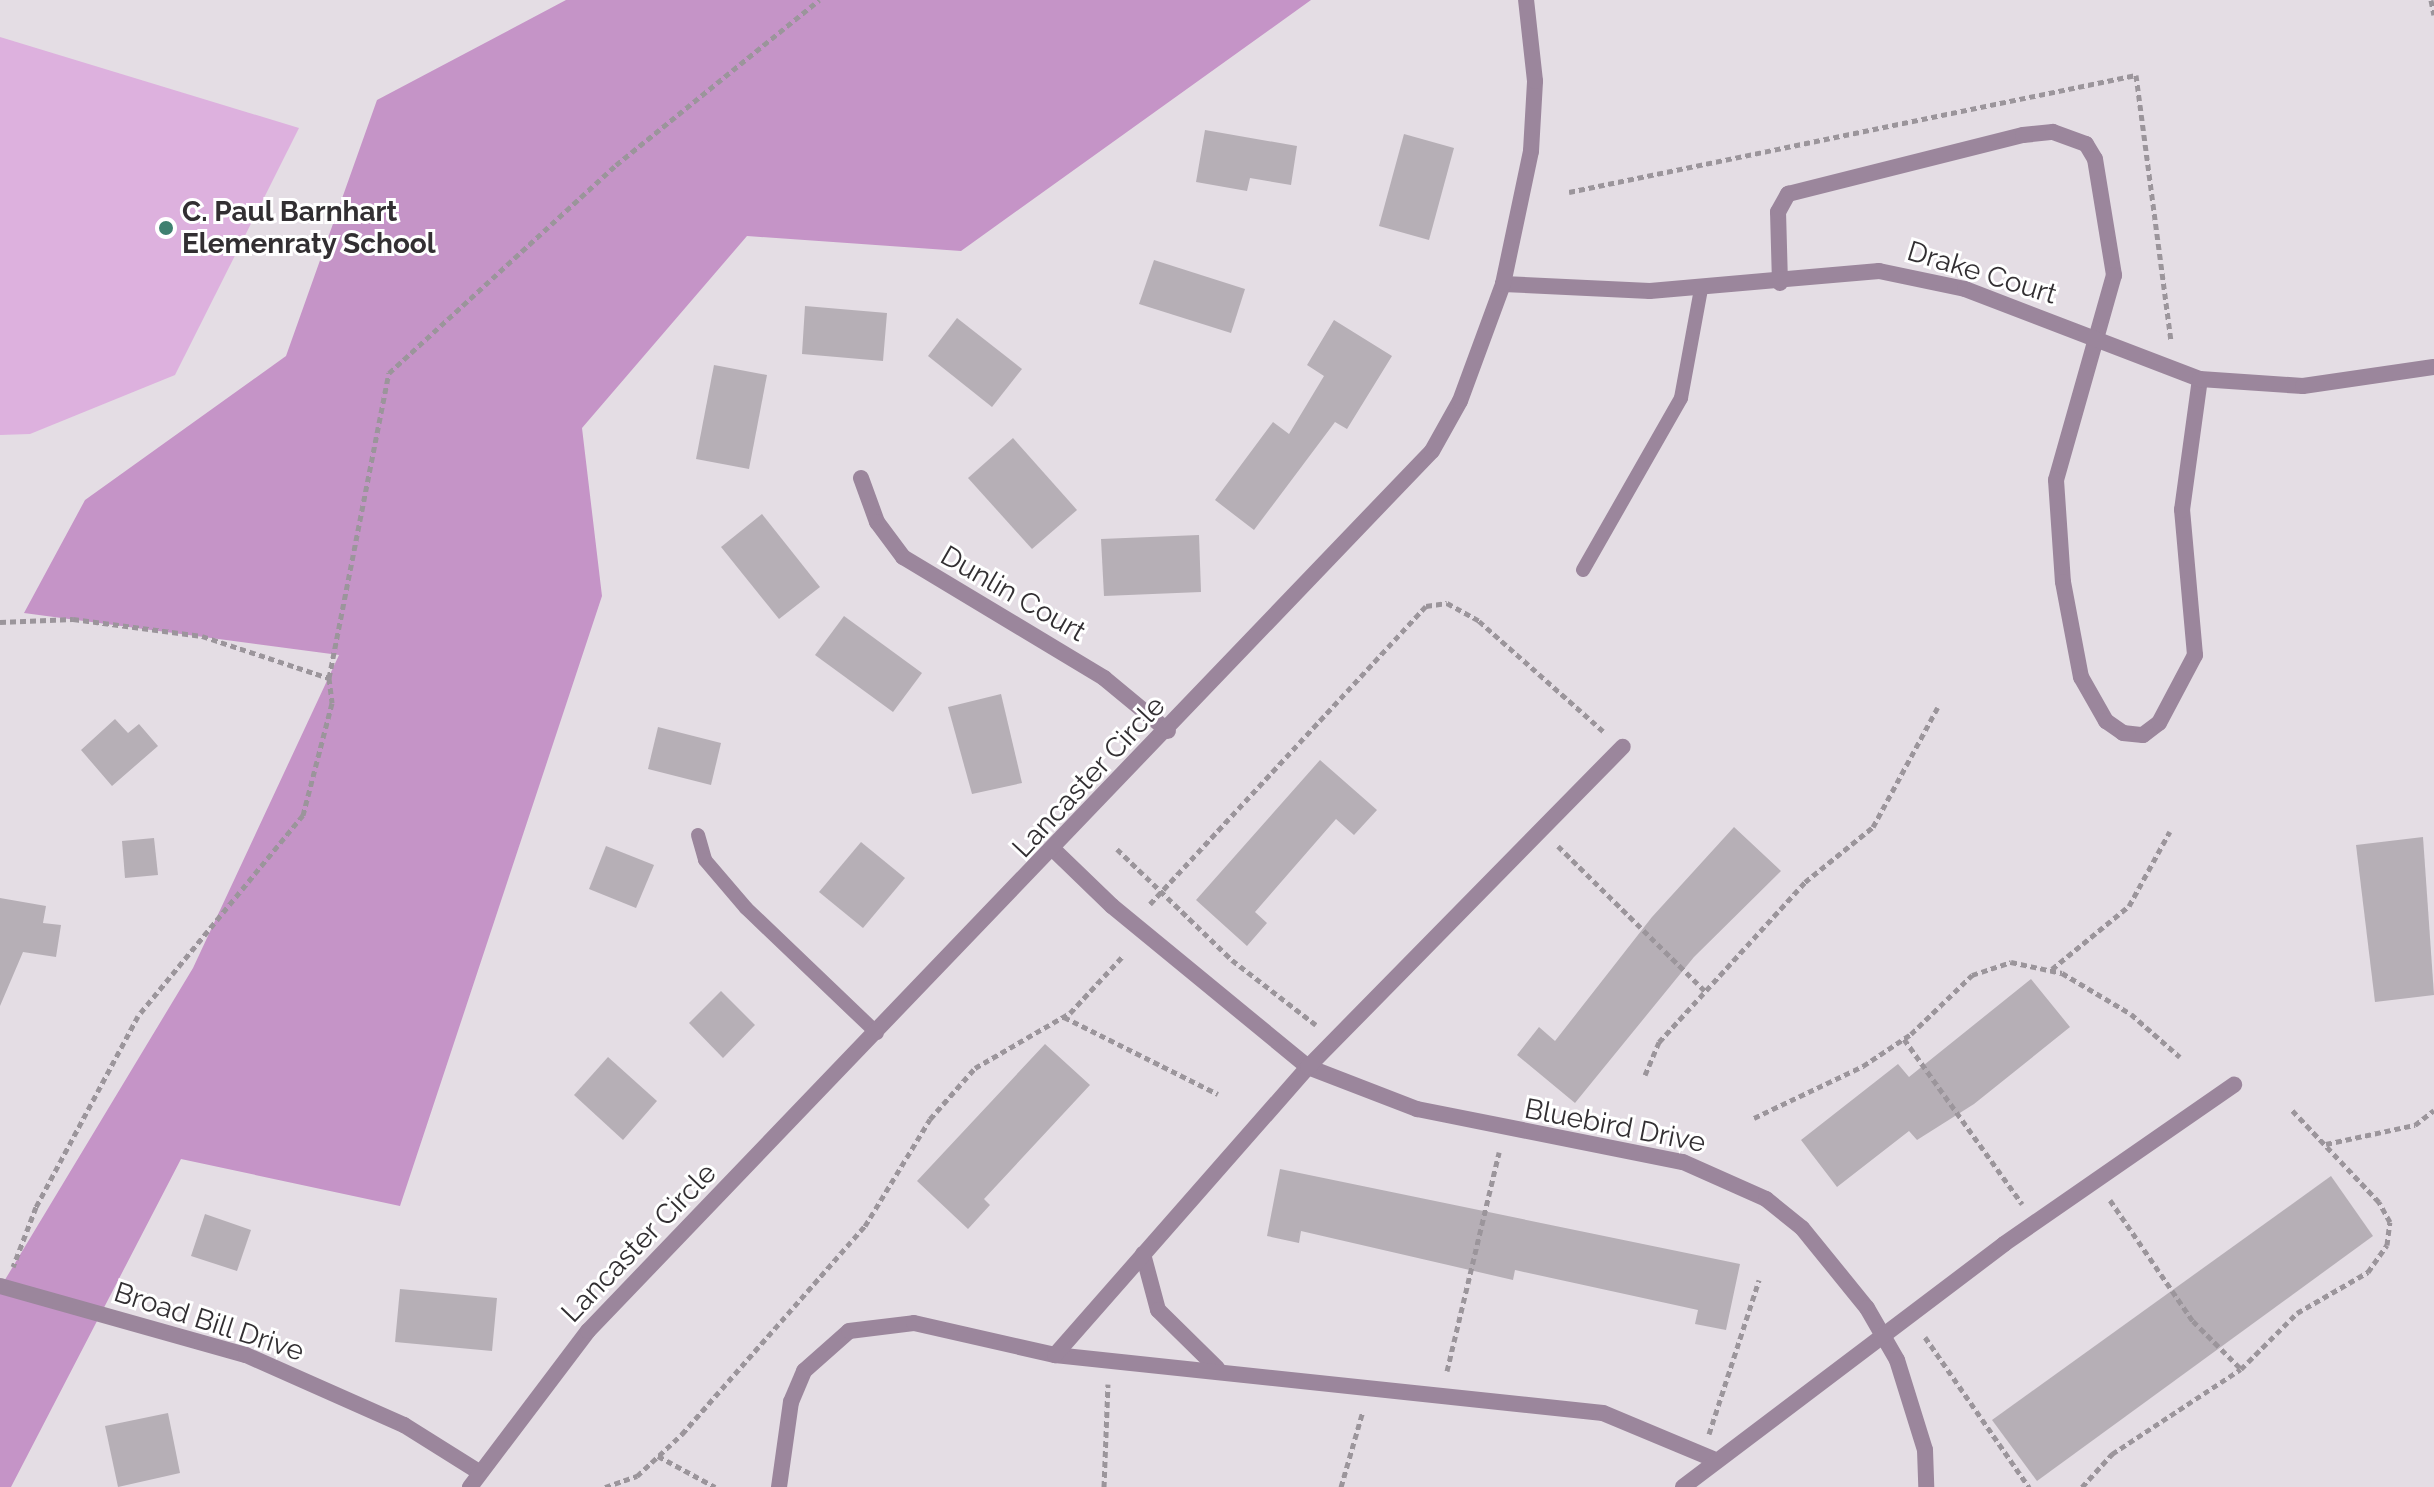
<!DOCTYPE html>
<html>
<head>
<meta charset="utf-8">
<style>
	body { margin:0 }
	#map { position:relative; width:2434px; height:1487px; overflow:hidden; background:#e4dde4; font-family:Raleway,sans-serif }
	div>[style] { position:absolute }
	.green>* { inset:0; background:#ddb1de }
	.forest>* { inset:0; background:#c594c7 }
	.building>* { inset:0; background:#b6afb6 }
	.path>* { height:5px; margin-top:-2.5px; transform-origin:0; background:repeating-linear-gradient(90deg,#9b959b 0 6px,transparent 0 10px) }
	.service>* { height:14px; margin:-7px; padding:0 7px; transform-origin:7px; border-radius:7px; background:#9b869c }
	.minor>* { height:16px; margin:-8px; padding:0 8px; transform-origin:8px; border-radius:8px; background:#9b869c }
	.dots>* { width:22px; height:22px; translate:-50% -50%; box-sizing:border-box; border:4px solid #fff; border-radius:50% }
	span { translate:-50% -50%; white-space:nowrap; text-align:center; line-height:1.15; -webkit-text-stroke:6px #fff; paint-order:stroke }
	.poi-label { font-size:28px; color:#322f32; font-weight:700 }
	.left { translate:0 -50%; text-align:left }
	.street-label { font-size:28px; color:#322f32 }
</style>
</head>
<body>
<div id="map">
	<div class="green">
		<i style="clip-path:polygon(0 37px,299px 128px,175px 375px,30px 434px,0 435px)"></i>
	</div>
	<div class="forest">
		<i style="clip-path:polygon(566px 0,1311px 0,961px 251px,747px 236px,582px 428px,602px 596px,400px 1206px,181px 1159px,11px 1487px,0 1487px,0 1288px,193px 968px,339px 655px,24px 613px,85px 500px,286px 356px,377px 100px)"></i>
	</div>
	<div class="building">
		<i style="clip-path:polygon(1205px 130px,1297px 146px,1291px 185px,1250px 178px,1247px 191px,1196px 182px)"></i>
		<i style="clip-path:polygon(1404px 134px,1454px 148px,1429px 240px,1379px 226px)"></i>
		<i style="clip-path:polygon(1154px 260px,1245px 289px,1231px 333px,1139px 304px)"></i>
		<i style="clip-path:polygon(805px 306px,887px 313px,883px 361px,802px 354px)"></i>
		<i style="clip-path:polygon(957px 318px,1022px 369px,992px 407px,928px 356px)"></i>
		<i style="clip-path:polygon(1334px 320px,1392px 356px,1347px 429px,1335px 422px,1254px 530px,1215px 500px,1273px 422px,1289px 434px,1324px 376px,1307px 365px)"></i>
		<i style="clip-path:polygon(714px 365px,767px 375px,749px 469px,696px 459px)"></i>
		<i style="clip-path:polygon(1013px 438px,1077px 510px,1032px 549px,968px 478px)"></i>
		<i style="clip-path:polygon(762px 514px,820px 587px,779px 619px,721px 547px)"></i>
		<i style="clip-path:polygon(1199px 535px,1201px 592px,1104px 596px,1101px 539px)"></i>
		<i style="clip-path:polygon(844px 616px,922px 673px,893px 712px,815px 655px)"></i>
		<i style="clip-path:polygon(1001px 694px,1022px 783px,972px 794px,948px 707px)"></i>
		<i style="clip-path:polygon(115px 719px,128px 733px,139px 724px,158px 746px,112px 786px,81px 750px)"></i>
		<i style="clip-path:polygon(658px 727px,721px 743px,711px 785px,648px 769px)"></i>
		<i style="clip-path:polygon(1320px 760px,1377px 810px,1354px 835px,1336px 819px,1255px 912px,1267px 923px,1247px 946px,1196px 900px)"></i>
		<i style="clip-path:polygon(1734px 827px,1781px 871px,1694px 957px,1575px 1103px,1517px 1055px,1539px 1027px,1555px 1041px,1652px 917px)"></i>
		<i style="clip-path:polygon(2423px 837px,2434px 995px,2375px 1002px,2356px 845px)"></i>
		<i style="clip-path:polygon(154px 838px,158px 875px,125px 878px,122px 841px)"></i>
		<i style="clip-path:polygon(861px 842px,905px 878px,863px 928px,819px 892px)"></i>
		<i style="clip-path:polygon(606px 846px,654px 865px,636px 908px,589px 889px)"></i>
		<i style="clip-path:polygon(0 898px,46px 906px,43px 923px,61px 925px,56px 957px,23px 952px,0 1006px)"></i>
		<i style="clip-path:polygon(2031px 979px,2070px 1027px,1974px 1104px,1917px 1140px,1909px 1131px,1837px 1187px,1801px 1140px,1898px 1064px,1909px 1077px)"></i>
		<i style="clip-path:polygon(721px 991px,755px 1025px,723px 1058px,689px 1023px)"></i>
		<i style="clip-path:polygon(1045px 1044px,1090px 1085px,984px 1199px,990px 1205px,968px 1229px,917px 1181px)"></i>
		<i style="clip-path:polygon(608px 1057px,657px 1101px,623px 1140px,574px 1095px)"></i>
		<i style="clip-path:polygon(1280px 1169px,1740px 1264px,1726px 1330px,1695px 1324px,1698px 1310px,1515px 1270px,1513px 1280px,1301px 1231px,1299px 1243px,1267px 1236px)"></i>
		<i style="clip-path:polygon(2331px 1176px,2373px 1236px,2037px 1481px,1992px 1420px)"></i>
		<i style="clip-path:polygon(205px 1214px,251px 1230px,237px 1271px,191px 1256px)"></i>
		<i style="clip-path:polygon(400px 1289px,497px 1298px,492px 1351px,395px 1342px)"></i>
		<i style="clip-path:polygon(168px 1413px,180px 1473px,118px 1487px,105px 1426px)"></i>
	</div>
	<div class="path">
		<i style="left:2431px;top:0;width:15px;rotate:79deg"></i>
		<i style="left:1569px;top:192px;width:579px;rotate:-11.66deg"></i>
		<i style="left:2136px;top:75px;width:268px;rotate:82.5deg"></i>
		<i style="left:0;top:622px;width:73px;rotate:-2.4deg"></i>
		<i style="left:73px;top:619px;width:130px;rotate:7.5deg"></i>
		<i style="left:202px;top:636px;width:134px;rotate:18.3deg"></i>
		<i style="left:329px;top:678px;width:25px;rotate:83deg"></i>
		<i style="left:332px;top:703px;width:116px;rotate:104.5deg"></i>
		<i style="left:303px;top:815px;width:260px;rotate:129.4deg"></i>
		<i style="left:138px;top:1016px;width:217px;rotate:118.1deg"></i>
		<i style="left:36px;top:1207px;width:64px;rotate:111deg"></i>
		<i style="left:329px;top:678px;width:311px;rotate:-78.9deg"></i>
		<i style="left:389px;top:373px;width:308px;rotate:-42.5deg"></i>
		<i style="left:616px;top:165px;width:262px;rotate:-39.1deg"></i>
		<i style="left:1558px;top:846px;width:209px;rotate:44.6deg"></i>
		<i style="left:1117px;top:849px;width:160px;rotate:44deg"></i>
		<i style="left:1232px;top:960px;width:106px;rotate:37.7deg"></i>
		<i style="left:1150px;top:904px;width:406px;rotate:-47.2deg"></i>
		<i style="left:1426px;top:606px;width:21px;rotate:-8deg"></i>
		<i style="left:1447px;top:603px;width:37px;rotate:29deg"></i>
		<i style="left:1479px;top:621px;width:166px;rotate:41.6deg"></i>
		<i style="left:2052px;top:969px;width:99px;rotate:-39.3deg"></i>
		<i style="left:2129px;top:906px;width:85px;rotate:-61.3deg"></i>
		<i style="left:1064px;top:1017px;width:172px;rotate:26.6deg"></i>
		<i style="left:1904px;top:1039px;width:203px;rotate:54.4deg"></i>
		<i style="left:1645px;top:1075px;width:36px;rotate:-67deg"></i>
		<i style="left:1659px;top:1042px;width:217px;rotate:-47.6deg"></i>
		<i style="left:1805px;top:882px;width:87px;rotate:-39deg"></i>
		<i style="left:1873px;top:827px;width:136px;rotate:-61.6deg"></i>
		<i style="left:1754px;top:1118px;width:121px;rotate:-25.5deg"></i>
		<i style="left:1863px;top:1066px;width:58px;rotate:-33.7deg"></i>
		<i style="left:1911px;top:1034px;width:85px;rotate:-44deg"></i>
		<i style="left:1972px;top:975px;width:41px;rotate:-18.4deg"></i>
		<i style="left:2011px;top:962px;width:52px;rotate:12.2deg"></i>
		<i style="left:2062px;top:973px;width:80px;rotate:30.7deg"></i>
		<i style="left:2131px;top:1014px;width:65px;rotate:41.3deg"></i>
		<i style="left:2326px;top:1144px;width:91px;rotate:-12.1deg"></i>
		<i style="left:2415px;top:1125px;width:24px;rotate:-38deg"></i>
		<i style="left:2110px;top:1200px;width:147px;rotate:55.6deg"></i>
		<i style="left:2193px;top:1321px;width:68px;rotate:45deg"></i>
		<i style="left:1925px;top:1337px;width:183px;rotate:55.3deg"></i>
		<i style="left:1447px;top:1371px;width:225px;rotate:-76.6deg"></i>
		<i style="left:1709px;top:1434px;width:162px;rotate:-72deg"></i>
		<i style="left:658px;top:1456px;width:65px;rotate:28.5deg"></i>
		<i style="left:605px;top:1487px;width:34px;rotate:-19deg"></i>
		<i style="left:637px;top:1476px;width:62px;rotate:-43deg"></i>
		<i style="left:682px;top:1434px;width:277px;rotate:-48.7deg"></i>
		<i style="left:865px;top:1226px;width:125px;rotate:-58.7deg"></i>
		<i style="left:930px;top:1119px;width:68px;rotate:-48.6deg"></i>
		<i style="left:975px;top:1068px;width:110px;rotate:-30.1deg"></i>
		<i style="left:1070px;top:1013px;width:76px;rotate:-47.1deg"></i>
		<i style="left:1104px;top:1487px;width:103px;rotate:-87.8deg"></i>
		<i style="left:1341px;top:1487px;width:79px;rotate:-73.9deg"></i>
		<i style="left:2082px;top:1487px;width:45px;rotate:-47.7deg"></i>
		<i style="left:2112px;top:1454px;width:154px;rotate:-33.4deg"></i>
		<i style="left:2241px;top:1369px;width:79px;rotate:-45deg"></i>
		<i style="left:2297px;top:1313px;width:82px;rotate:-30deg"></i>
		<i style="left:2368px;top:1272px;width:33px;rotate:-55deg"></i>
		<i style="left:2387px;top:1245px;width:23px;rotate:-83deg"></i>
		<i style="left:2390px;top:1222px;width:23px;rotate:-119deg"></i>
		<i style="left:2379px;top:1202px;width:127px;rotate:-133.4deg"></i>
	</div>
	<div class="service">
		<i style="left:1583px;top:570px;width:198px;rotate:-60.3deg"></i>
		<i style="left:1681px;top:398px;width:111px;rotate:-79.6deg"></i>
		<i style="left:698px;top:835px;width:26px;rotate:74deg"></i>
		<i style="left:705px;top:860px;width:63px;rotate:49.5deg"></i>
		<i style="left:746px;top:908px;width:181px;rotate:43.7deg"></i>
	</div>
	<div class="minor">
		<i style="left:1780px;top:283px;width:71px;rotate:-91.6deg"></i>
		<i style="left:1778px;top:212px;width:21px;rotate:-61deg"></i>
		<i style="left:1788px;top:194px;width:242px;rotate:-14.1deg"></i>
		<i style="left:2023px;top:135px;width:30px;rotate:-6deg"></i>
		<i style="left:2053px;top:132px;width:35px;rotate:20deg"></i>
		<i style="left:2086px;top:144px;width:17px;rotate:59deg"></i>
		<i style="left:2095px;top:159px;width:118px;rotate:80.7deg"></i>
		<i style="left:2114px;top:275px;width:213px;rotate:105.8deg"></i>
		<i style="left:2056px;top:480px;width:102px;rotate:86.1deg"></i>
		<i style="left:2063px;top:582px;width:97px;rotate:79.3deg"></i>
		<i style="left:2081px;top:677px;width:51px;rotate:60.4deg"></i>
		<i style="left:2106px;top:721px;width:21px;rotate:35deg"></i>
		<i style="left:2123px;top:733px;width:20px;rotate:6deg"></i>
		<i style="left:2143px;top:735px;width:20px;rotate:-37deg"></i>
		<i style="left:2159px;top:723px;width:77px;rotate:-62.1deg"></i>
		<i style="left:2195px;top:655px;width:146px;rotate:-95.1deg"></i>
		<i style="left:2182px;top:510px;width:132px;rotate:-82.2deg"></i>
		<i style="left:1503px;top:284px;width:147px;rotate:2.7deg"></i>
		<i style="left:1650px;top:291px;width:230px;rotate:-5deg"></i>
		<i style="left:1879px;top:271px;width:88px;rotate:11.8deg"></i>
		<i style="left:1965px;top:289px;width:252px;rotate:21deg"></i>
		<i style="left:2200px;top:379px;width:103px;rotate:3.9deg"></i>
		<i style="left:2303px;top:386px;width:132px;rotate:-8.3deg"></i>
		<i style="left:861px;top:478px;width:47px;rotate:70deg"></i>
		<i style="left:877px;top:522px;width:44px;rotate:53.4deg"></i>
		<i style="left:903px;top:557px;width:235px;rotate:31deg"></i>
		<i style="left:1104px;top:678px;width:83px;rotate:39.6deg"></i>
		<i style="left:1055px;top:851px;width:79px;rotate:44deg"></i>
		<i style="left:1112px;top:906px;width:254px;rotate:39.4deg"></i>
		<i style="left:1308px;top:1067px;width:117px;rotate:21.1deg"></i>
		<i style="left:1417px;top:1109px;width:271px;rotate:11.3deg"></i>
		<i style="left:1683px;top:1162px;width:91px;rotate:24deg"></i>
		<i style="left:1766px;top:1199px;width:46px;rotate:38.9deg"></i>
		<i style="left:1802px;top:1228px;width:103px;rotate:50.9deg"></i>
		<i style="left:1867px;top:1308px;width:60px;rotate:60deg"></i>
		<i style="left:1897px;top:1360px;width:94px;rotate:72.7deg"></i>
		<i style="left:1925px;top:1450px;width:37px;rotate:88deg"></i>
		<i style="left:1143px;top:1254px;width:58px;rotate:75deg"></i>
		<i style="left:1158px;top:1310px;width:83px;rotate:44.5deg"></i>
		<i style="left:0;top:1286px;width:255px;rotate:15.7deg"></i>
		<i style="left:246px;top:1355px;width:173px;rotate:23.9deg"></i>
		<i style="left:404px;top:1425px;width:89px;rotate:32.1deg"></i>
		<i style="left:1055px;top:1355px;width:551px;rotate:6.04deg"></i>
		<i style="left:1603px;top:1413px;width:119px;rotate:22.7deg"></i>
		<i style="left:470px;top:1487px;width:196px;rotate:-52.9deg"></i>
		<i style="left:588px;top:1331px;width:1219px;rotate:-46.2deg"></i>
		<i style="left:1432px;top:451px;width:57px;rotate:-60.8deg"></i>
		<i style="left:1460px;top:401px;width:125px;rotate:-69.8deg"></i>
		<i style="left:1503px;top:284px;width:136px;rotate:-78.1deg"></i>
		<i style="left:1531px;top:151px;width:70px;rotate:-86.7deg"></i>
		<i style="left:1535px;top:81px;width:81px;rotate:-96.3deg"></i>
		<i style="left:779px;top:1487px;width:86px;rotate:-82deg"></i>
		<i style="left:791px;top:1402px;width:34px;rotate:-67deg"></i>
		<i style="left:804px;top:1371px;width:60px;rotate:-41.6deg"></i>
		<i style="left:849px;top:1331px;width:65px;rotate:-7deg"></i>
		<i style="left:914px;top:1323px;width:145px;rotate:12.8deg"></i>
		<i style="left:1055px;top:1355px;width:383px;rotate:-48.7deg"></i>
		<i style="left:1308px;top:1067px;width:449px;rotate:-45.5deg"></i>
		<i style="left:1683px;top:1487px;width:403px;rotate:-37.1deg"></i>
		<i style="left:2004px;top:1244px;width:280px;rotate:-34.7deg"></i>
	</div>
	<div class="dots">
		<i style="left:166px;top:228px;background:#3f8070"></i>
	</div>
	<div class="poi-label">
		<span class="left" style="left:182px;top:228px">C. Paul Barnhart<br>Elemenraty School</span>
	</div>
	<div class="street-label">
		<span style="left:1982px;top:273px;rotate:17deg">Drake Court</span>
		<span style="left:1013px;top:594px;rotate:30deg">Dunlin Court</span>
		<span style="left:1089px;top:777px;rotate:-47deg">Lancaster Circle</span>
		<span style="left:1615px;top:1126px;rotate:11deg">Bluebird Drive</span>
		<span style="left:639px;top:1243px;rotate:-46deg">Lancaster Circle</span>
		<span style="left:209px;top:1322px;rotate:18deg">Broad Bill Drive</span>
	</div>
</div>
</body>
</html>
